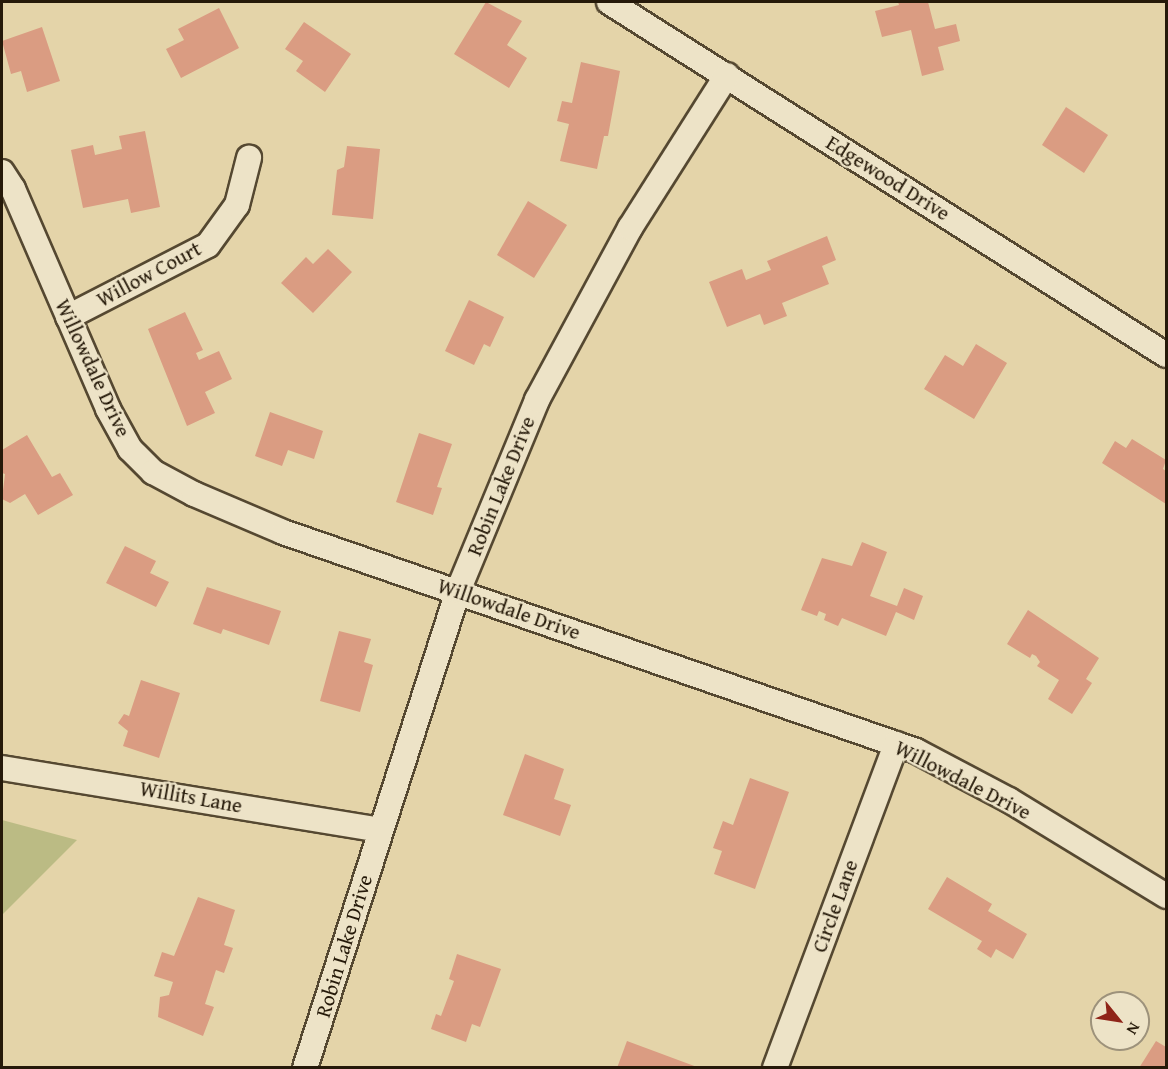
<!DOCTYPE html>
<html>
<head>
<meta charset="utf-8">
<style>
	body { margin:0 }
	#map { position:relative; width:1168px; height:1069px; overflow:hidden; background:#e4d4a9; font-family:"Gentium Book Plus",serif }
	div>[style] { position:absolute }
	.green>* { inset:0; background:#bbbb84 }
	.building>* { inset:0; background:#da9c82 }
	.roads { filter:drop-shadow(2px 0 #554831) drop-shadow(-2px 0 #554831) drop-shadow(0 2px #554831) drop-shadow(0 -2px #554831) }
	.minor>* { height:24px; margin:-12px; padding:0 12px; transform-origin:12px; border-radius:12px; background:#ede3c7 }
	span { translate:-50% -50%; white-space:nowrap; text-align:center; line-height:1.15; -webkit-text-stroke:4.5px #ede3c7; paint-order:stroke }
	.street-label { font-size:21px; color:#251909 }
	.frame { position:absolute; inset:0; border:3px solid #251909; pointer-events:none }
	.north { position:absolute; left:1090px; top:991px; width:60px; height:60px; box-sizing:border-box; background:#ede3c7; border:2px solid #9d927b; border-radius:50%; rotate:120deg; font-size:16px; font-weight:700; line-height:24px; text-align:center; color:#251909 }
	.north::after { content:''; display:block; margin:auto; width:21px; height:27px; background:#8f2418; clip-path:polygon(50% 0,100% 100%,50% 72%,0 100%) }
</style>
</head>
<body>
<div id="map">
	<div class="green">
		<i style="clip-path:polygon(2px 820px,77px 840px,2px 915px)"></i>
	</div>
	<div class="building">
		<i style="clip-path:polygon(486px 2px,522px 21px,507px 45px,527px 58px,509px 88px,454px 54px)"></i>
		<i style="clip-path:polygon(898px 2px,928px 2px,935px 29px,956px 24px,960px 41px,938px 47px,944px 70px,922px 76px,911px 30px,882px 37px,875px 11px,899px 5px)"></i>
		<i style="clip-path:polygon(219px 8px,239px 48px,181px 78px,166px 49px,184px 40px,178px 29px)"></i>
		<i style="clip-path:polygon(304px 22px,351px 54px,325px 92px,296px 71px,303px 61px,285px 49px)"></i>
		<i style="clip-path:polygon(42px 27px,60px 81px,27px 92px,21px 71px,11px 74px,2px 41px)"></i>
		<i style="clip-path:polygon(581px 62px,620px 71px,608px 136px,604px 136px,597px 169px,560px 161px,569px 124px,557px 121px,562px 101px,572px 103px)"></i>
		<i style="clip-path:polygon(1066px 107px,1108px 135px,1084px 173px,1042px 145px)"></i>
		<i style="clip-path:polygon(145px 131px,160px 207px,131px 213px,128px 199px,83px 208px,71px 150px,93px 145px,95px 155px,122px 149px,119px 136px)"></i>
		<i style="clip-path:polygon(347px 146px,380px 149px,373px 219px,332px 215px,337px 170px,344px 167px)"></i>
		<i style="clip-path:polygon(528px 201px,567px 225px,534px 278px,497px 255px)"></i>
		<i style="clip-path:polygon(827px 236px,836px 260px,822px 266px,829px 284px,782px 303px,787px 316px,764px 325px,760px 314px,727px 327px,709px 282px,742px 269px,746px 280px,771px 270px,767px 261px)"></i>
		<i style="clip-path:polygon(328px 249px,352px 272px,313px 313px,281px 283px,306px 257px,313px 264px)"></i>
		<i style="clip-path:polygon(469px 300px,504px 317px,490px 347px,484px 344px,474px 365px,445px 351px)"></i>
		<i style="clip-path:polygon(185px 312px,203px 350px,196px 353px,199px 360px,219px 351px,232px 379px,205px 392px,215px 413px,187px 426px,148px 329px)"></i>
		<i style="clip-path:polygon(976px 344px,1007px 363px,974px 419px,924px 389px,945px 355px,963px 366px)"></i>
		<i style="clip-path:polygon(270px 412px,323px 431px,314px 459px,288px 450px,282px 466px,255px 456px)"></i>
		<i style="clip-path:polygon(419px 433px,452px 444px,437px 487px,442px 488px,433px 515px,396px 502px)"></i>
		<i style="clip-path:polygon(27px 435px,52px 477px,60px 473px,73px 495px,38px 515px,25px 494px,10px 503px,2px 499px,5px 474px,2px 473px,2px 450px)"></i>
		<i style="clip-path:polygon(1132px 439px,1166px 460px,1163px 469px,1166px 471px,1166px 504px,1102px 463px,1115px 441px,1126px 448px)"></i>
		<i style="clip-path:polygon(862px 542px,887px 552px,870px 596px,897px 606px,904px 588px,923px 596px,914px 620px,896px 612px,886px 636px,842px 618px,838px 626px,824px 620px,826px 614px,819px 611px,817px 616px,801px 610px,822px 558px,852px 566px)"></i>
		<i style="clip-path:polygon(125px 546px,156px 561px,150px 573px,169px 582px,156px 607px,106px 583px)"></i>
		<i style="clip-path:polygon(207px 587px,281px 611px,269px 645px,223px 629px,221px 634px,193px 624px)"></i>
		<i style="clip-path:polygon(1028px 610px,1099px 658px,1086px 679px,1092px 683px,1072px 714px,1048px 699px,1059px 680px,1037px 666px,1040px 662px,1036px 656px,1032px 654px,1030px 658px,1007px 644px)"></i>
		<i style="clip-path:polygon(339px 631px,371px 639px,364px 662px,373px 665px,360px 712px,320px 701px)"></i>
		<i style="clip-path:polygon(141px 680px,180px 693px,159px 758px,123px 746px,128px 731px,118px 723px,124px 714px,129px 716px)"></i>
		<i style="clip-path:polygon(525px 754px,564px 769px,554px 799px,571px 805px,560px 836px,503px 815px)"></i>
		<i style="clip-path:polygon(750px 778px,789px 792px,755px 889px,714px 874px,722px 851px,713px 848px,723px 821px,733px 825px)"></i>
		<i style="clip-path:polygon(947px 877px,992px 904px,988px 911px,1027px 934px,1013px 959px,996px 949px,991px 958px,977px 949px,982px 941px,928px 909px)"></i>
		<i style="clip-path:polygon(198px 897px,235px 910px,224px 945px,233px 948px,224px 973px,216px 970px,205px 1004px,214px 1007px,203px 1036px,158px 1017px,160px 997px,169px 995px,173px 982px,154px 976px,162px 952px,174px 956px)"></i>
		<i style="clip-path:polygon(457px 954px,501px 969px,480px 1027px,472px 1024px,466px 1042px,431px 1029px,436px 1014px,441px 1016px,454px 981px,449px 979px)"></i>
		<i style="clip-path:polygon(627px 1041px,697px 1067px,697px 1068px,617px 1068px)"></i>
		<i style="clip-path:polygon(1156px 1041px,1166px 1047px,1166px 1068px,1139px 1068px)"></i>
	</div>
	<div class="roads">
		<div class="minor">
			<i style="left:609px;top:2px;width:659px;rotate:32.36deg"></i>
			<i style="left:2px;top:172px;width:20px;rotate:57deg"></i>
			<i style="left:13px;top:189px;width:240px;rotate:66.6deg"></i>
			<i style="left:108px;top:409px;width:46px;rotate:61.2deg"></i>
			<i style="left:130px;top:449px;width:33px;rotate:45deg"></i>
			<i style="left:153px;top:472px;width:47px;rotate:28.2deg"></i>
			<i style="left:194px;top:494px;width:97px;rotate:23.1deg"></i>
			<i style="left:283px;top:532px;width:670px;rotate:19.08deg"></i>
			<i style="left:916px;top:751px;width:105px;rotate:27.8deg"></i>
			<i style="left:1009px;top:800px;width:184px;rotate:31.4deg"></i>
			<i style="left:68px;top:317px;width:157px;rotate:-27.2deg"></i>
			<i style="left:208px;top:245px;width:49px;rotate:-54.1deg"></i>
			<i style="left:237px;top:205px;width:49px;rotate:-75.7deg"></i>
			<i style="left:2px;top:768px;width:382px;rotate:9.3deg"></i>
			<i style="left:305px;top:1068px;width:501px;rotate:-72.22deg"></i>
			<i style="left:458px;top:591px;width:207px;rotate:-67.5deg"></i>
			<i style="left:537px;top:400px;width:196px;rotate:-61.6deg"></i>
			<i style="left:630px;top:228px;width:181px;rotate:-57.6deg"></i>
			<i style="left:775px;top:1068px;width:346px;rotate:-69.5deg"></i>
		</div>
	</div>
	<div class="street-label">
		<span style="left:888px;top:178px;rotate:32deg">Edgewood Drive</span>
		<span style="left:149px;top:274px;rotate:-28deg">Willow Court</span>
		<span style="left:93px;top:368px;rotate:65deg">Willowdale Drive</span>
		<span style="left:501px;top:486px;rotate:-68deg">Robin Lake Drive</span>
		<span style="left:509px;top:609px;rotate:19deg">Willowdale Drive</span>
		<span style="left:963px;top:780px;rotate:27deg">Willowdale Drive</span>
		<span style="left:191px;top:797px;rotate:10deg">Willits Lane</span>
		<span style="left:835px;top:906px;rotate:-70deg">Circle Lane</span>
		<span style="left:344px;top:946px;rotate:-73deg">Robin Lake Drive</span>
	</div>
	<div class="frame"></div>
	<div class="north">N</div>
</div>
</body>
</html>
